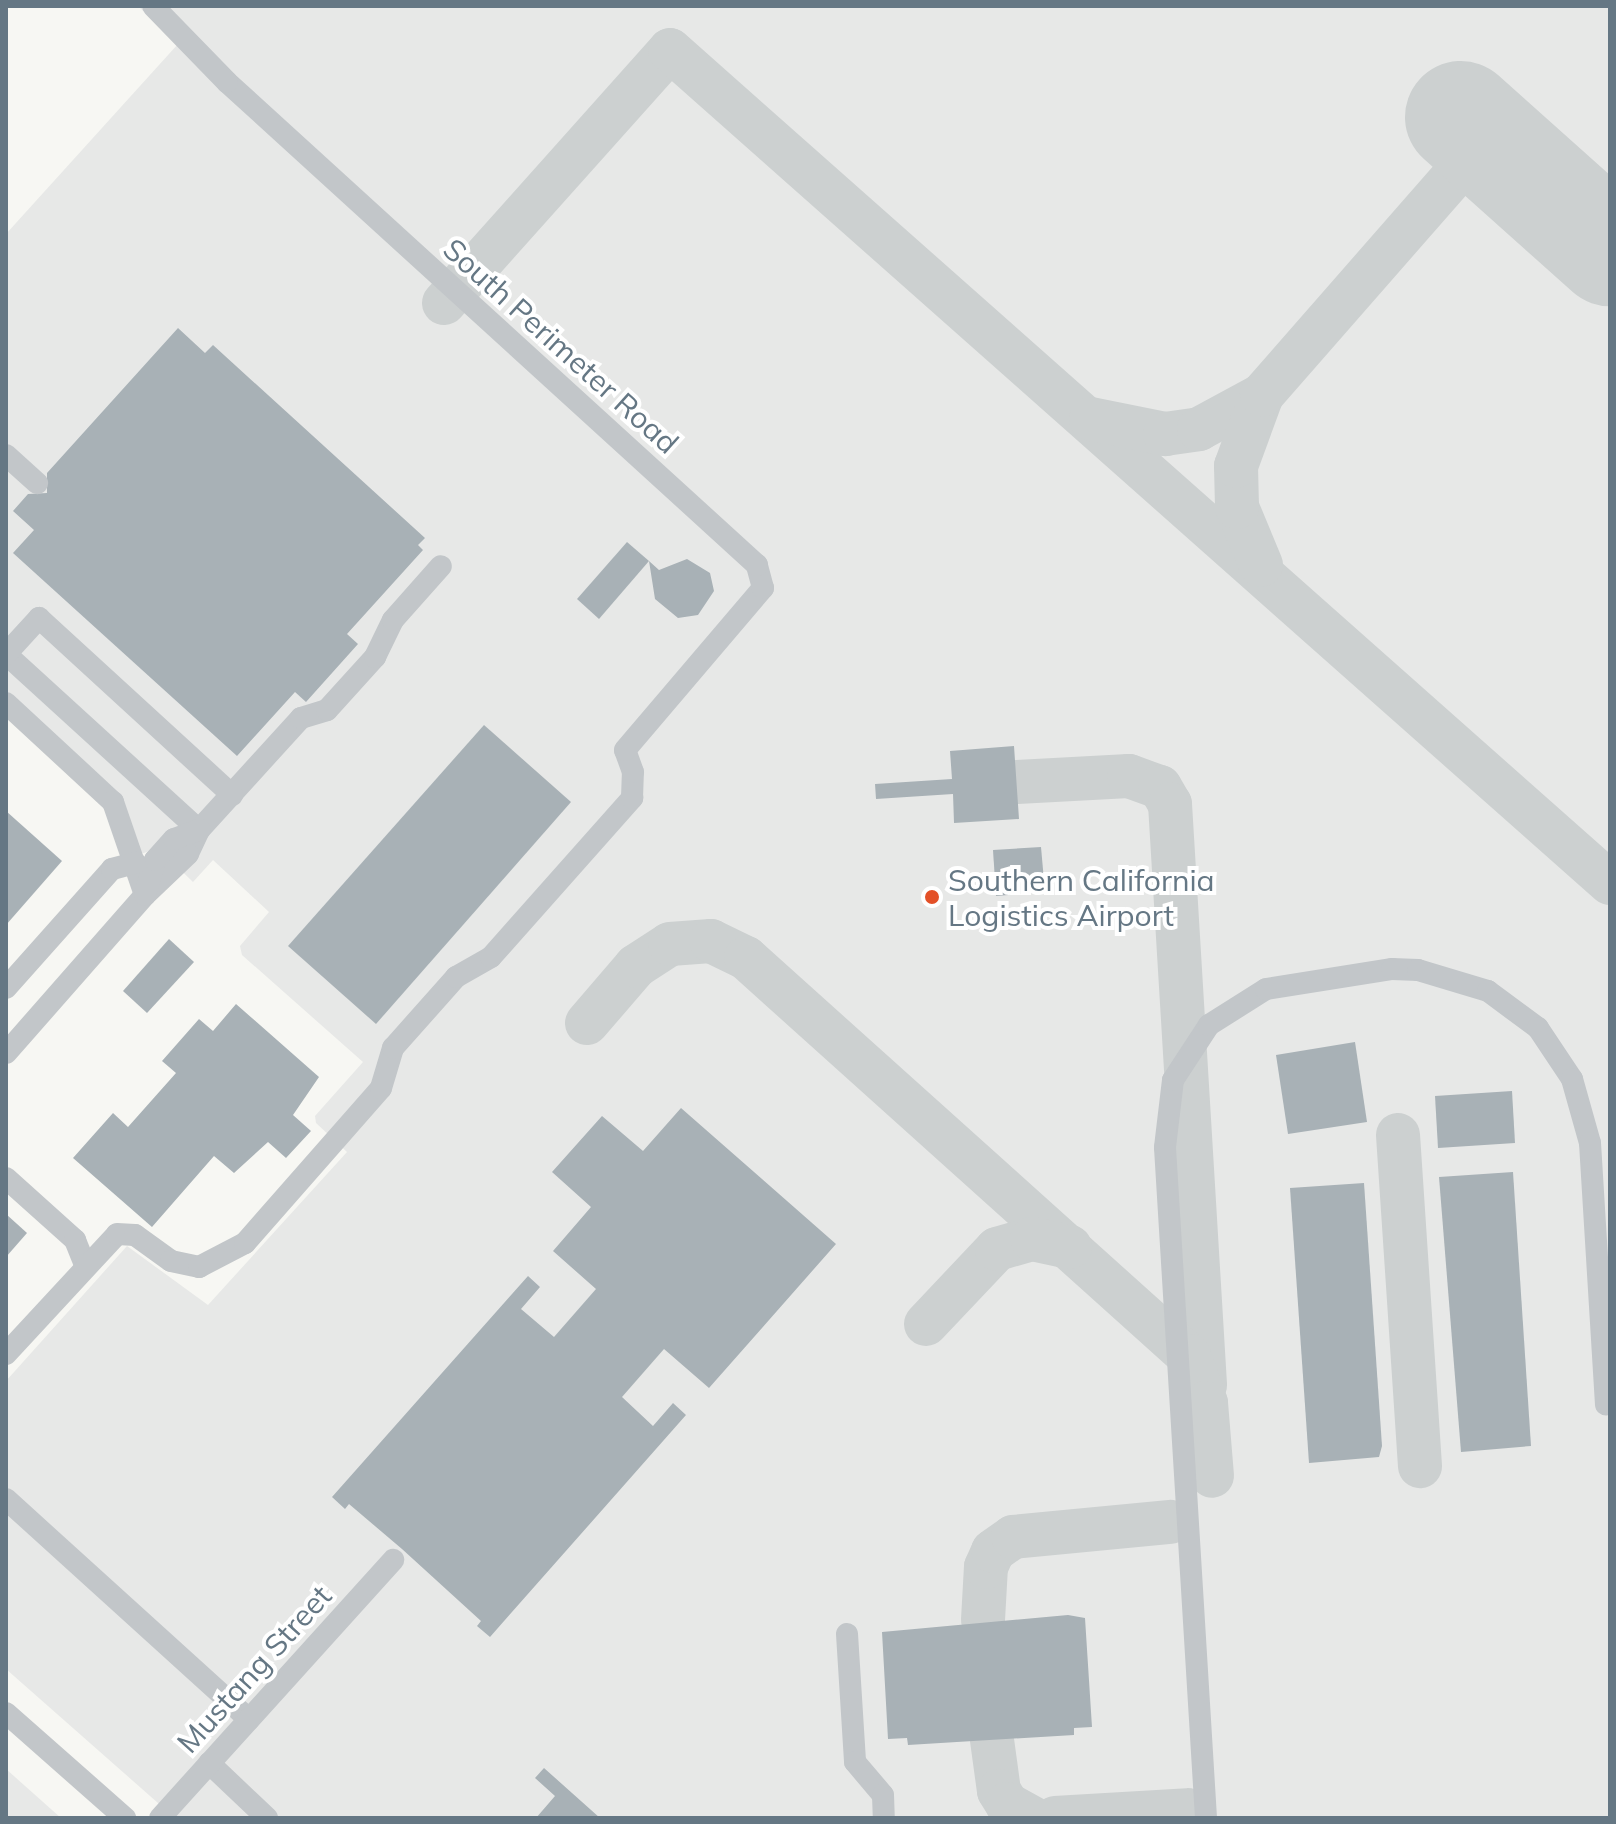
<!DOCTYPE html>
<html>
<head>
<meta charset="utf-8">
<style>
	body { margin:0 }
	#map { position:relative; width:1616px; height:1824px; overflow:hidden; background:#f7f7f3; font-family:Mulish,sans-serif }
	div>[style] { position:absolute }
	.built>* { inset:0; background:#e7e8e7 }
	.taxiway>* { height:44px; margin:-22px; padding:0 22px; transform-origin:22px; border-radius:22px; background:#ccd0d0 }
	.runway>* { height:112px; margin:-56px; padding:0 56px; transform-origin:56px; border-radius:56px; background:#ccd0d0 }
	.building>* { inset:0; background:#a8b1b6 }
	.minor>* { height:22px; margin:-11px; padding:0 11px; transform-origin:11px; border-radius:11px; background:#c2c6c9 }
	.dots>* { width:22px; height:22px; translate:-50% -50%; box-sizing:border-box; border:4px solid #fff; border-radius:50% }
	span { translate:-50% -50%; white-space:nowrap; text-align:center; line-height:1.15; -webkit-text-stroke:8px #fff; paint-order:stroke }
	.street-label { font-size:30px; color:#657784 }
	.poi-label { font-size:30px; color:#657784 }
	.left { translate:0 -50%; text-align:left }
	.frame { position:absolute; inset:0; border:8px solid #657784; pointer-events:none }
</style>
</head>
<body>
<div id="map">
	<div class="built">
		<i style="clip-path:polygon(138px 6px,1610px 6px,1610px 1818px,175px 1818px,6px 1669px,6px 1381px,127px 1246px,208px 1305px,347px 1152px,316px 1123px,315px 1116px,363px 1062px,242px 955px,240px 946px,269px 912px,213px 860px,193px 882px,158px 848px,141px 854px,120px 795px,6px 716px,6px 234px,178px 44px)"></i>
		<i style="clip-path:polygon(6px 1769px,61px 1818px,6px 1818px)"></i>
	</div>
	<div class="taxiway">
		<i style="left:444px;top:303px;width:339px;rotate:-48.2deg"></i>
		<i style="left:670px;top:50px;width:1256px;rotate:41.55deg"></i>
		<i style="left:1091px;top:419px;width:76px;rotate:11.5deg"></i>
		<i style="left:1165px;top:434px;width:34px;rotate:-8deg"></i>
		<i style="left:1199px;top:429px;width:72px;rotate:-28.4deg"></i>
		<i style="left:1261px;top:565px;width:63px;rotate:-112.5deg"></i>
		<i style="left:1237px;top:507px;width:41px;rotate:-91.4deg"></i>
		<i style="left:1236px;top:466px;width:76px;rotate:-69.9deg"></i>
		<i style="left:1262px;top:395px;width:340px;rotate:-48.8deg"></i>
		<i style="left:1017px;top:782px;width:112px;rotate:-3.1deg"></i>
		<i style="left:1129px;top:776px;width:33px;rotate:20deg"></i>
		<i style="left:1160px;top:787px;width:20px;rotate:60deg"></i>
		<i style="left:1170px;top:804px;width:582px;rotate:86.55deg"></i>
		<i style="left:587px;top:1023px;width:75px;rotate:-49.3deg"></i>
		<i style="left:636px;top:966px;width:40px;rotate:-32.9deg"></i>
		<i style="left:670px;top:944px;width:41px;rotate:-4.2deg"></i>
		<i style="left:711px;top:941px;width:39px;rotate:26deg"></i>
		<i style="left:746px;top:958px;width:596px;rotate:41.94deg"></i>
		<i style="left:1189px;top:1356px;width:50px;rotate:70.1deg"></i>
		<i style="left:1206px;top:1403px;width:73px;rotate:85.3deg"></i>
		<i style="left:1398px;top:1135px;width:332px;rotate:86.2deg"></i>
		<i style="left:926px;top:1324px;width:103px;rotate:-46.6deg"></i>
		<i style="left:997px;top:1249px;width:36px;rotate:-16deg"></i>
		<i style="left:1032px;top:1239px;width:39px;rotate:12deg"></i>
		<i style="left:983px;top:1620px;width:53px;rotate:-86.8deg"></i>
		<i style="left:986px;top:1567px;width:17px;rotate:-66deg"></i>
		<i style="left:993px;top:1551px;width:24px;rotate:-35deg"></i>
		<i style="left:1013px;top:1537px;width:158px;rotate:-5.5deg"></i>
		<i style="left:992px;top:1740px;width:51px;rotate:82.2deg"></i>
		<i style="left:999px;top:1791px;width:15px;rotate:58deg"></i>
		<i style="left:1007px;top:1804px;width:29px;rotate:29deg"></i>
		<i style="left:1055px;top:1818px;width:133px;rotate:-3.4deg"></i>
	</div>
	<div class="runway">
		<i style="left:1461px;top:117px;width:200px;rotate:41.8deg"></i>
	</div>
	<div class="building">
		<i style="clip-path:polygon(178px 328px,205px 353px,213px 345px,425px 538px,418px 545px,423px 550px,347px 634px,358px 644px,306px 702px,295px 692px,237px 756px,13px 553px,34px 530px,13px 511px,28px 494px,47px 493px,47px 473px)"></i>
		<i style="clip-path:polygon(627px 542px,649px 561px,599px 619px,577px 599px)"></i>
		<i style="clip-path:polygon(687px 559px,710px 573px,714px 591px,698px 615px,678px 618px,655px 599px,649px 561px,659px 570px)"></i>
		<i style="clip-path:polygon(484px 725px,571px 802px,376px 1024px,288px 946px)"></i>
		<i style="clip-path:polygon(1014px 746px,1019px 819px,954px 823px,953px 794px,876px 799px,875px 784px,952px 779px,950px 751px)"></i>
		<i style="clip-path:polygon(6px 811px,62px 861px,6px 925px)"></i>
		<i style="clip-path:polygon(1041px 847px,1045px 892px,996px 896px,993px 850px)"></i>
		<i style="clip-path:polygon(169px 939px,194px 962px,147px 1013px,123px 991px)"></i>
		<i style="clip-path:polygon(236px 1004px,319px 1077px,293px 1115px,311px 1131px,286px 1158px,268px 1142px,234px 1173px,214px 1156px,152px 1227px,73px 1158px,113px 1113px,128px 1127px,176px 1073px,162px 1061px,199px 1019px,213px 1031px)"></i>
		<i style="clip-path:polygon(1355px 1042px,1367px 1122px,1288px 1134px,1276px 1055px)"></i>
		<i style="clip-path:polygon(1512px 1091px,1515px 1143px,1438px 1148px,1435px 1096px)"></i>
		<i style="clip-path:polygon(681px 1108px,836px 1244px,709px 1388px,664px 1349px,622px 1397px,653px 1426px,673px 1403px,686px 1415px,490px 1637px,477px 1626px,481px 1621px,402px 1549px,349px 1504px,345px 1509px,332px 1497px,528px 1276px,540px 1287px,521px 1309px,554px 1337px,596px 1289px,553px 1251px,591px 1207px,552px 1172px,602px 1116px,643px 1151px)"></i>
		<i style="clip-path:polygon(1513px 1172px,1531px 1446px,1461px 1452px,1439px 1177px)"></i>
		<i style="clip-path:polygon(1364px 1183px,1382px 1446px,1379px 1457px,1309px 1463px,1290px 1188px)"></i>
		<i style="clip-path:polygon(6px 1214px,27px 1233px,6px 1257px)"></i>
		<i style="clip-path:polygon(1068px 1615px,1085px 1618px,1092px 1727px,1074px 1728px,1074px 1735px,908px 1745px,907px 1738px,888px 1739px,882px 1632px)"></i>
		<i style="clip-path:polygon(544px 1768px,600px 1818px,536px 1818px,555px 1796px,535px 1778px)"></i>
	</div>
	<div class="minor">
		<i style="left:6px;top:455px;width:42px;rotate:42.1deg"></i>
		<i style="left:6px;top:654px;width:261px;rotate:42.4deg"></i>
		<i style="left:199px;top:830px;width:151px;rotate:-47.7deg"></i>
		<i style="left:301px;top:718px;width:27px;rotate:-17deg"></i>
		<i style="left:327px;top:710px;width:72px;rotate:-47.8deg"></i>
		<i style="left:375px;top:657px;width:41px;rotate:-64.1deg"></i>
		<i style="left:393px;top:620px;width:72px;rotate:-48.4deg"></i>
		<i style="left:6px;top:654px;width:49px;rotate:-47.5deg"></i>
		<i style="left:39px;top:618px;width:262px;rotate:42.5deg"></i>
		<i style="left:6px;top:703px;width:146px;rotate:42.8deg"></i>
		<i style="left:113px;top:802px;width:98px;rotate:71deg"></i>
		<i style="left:145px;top:895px;width:210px;rotate:131.3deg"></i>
		<i style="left:199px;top:830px;width:26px;rotate:115deg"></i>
		<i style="left:188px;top:854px;width:59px;rotate:136.4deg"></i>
		<i style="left:145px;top:895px;width:36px;rotate:-74deg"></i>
		<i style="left:155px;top:860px;width:28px;rotate:-48deg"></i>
		<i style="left:174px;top:839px;width:27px;rotate:-20deg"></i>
		<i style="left:6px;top:988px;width:159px;rotate:-48.3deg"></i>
		<i style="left:112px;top:869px;width:24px;rotate:-15deg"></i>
		<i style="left:6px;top:1178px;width:93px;rotate:41.9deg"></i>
		<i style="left:75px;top:1240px;width:27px;rotate:68deg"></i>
		<i style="left:6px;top:1354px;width:163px;rotate:-47.2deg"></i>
		<i style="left:117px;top:1234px;width:18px;rotate:3deg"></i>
		<i style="left:135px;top:1235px;width:44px;rotate:35.8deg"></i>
		<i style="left:171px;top:1261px;width:29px;rotate:12deg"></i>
		<i style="left:199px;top:1267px;width:52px;rotate:-27.6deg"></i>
		<i style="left:245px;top:1243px;width:206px;rotate:-48.7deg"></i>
		<i style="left:381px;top:1088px;width:42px;rotate:-73.3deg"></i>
		<i style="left:393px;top:1048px;width:95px;rotate:-48.4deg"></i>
		<i style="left:456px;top:977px;width:40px;rotate:-29.7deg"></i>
		<i style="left:491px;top:957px;width:213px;rotate:-48.4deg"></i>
		<i style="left:632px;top:798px;width:26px;rotate:-88deg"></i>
		<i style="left:633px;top:772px;width:23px;rotate:-110deg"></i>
		<i style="left:625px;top:750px;width:213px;rotate:-49.6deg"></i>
		<i style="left:763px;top:588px;width:24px;rotate:-105deg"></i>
		<i style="left:757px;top:565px;width:717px;rotate:-137.66deg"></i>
		<i style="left:227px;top:82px;width:106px;rotate:-134.2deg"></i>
		<i style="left:6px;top:1499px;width:328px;rotate:42.2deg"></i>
		<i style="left:847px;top:1634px;width:128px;rotate:86.4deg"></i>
		<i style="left:855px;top:1762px;width:43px;rotate:49.7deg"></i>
		<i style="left:883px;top:1795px;width:23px;rotate:88deg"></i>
		<i style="left:6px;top:1713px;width:159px;rotate:41.4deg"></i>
		<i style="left:209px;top:1763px;width:80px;rotate:43.5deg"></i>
		<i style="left:160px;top:1818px;width:348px;rotate:-47.9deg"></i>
		<i style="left:1206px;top:1818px;width:672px;rotate:-93.5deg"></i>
		<i style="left:1165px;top:1147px;width:67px;rotate:-83.2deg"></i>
		<i style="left:1173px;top:1080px;width:66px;rotate:-56.8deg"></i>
		<i style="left:1209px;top:1025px;width:67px;rotate:-32.3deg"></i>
		<i style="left:1266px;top:989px;width:128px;rotate:-9deg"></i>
		<i style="left:1392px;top:969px;width:26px;rotate:2deg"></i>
		<i style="left:1418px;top:970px;width:73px;rotate:16.7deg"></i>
		<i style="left:1488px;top:991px;width:62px;rotate:36.5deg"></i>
		<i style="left:1538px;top:1028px;width:61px;rotate:56.3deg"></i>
		<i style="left:1572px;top:1079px;width:66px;rotate:74.3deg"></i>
		<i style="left:1590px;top:1143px;width:262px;rotate:86.5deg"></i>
	</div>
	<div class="dots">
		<i style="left:932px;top:897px;background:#e35027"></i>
	</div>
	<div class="street-label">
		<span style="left:561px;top:346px;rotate:42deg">South Perimeter Road</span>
		<span style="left:254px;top:1669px;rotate:-48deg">Mustang Street</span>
	</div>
	<div class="poi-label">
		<span class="left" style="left:948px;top:897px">Southern California<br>Logistics Airport</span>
	</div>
	<div class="frame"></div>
</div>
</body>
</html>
